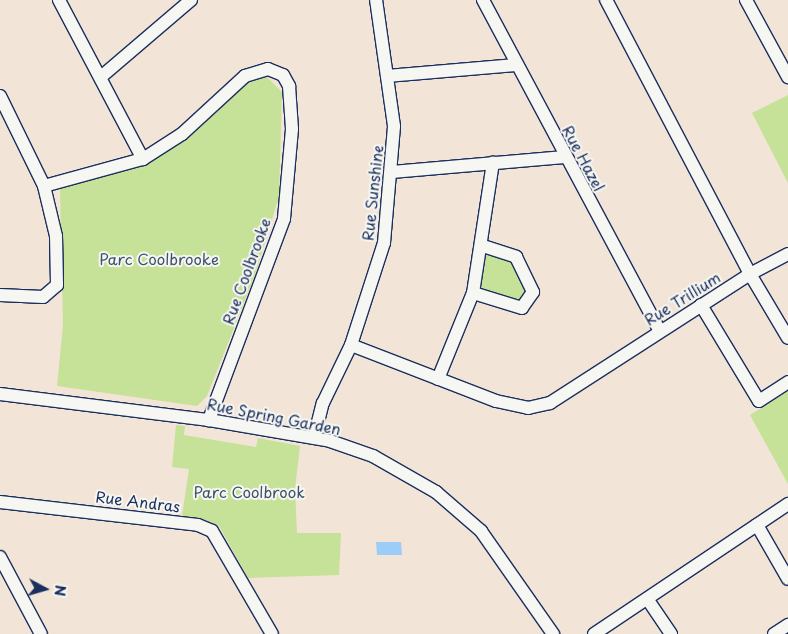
<!DOCTYPE html>
<html>
<head>
<meta charset="utf-8">
<style>
	body { margin:0 }
	#map { position:relative; width:788px; height:634px; overflow:hidden; background:#f2e5d7; font-family:"Playpen Sans",sans-serif }
	div>[style] { position:absolute }
	.green>* { inset:0; background:#c6e198 }
	.water>* { inset:0; background:#9ccdf9 }
	.roads { filter:drop-shadow(1px 0 #1b2f5e) drop-shadow(-1px 0 #1b2f5e) drop-shadow(0 1px #1b2f5e) drop-shadow(0 -1px #1b2f5e) }
	.minor>* { height:12px; margin:-6px; padding:0 6px; transform-origin:6px; border-radius:6px; background:#f6f6f2 }
	span { translate:-50% -50%; white-space:nowrap; text-align:center; line-height:1.15; -webkit-text-stroke:4px #f6f6f2; paint-order:stroke }
	.street-label { font-size:15px; color:#1b2f5e }
	.park-label { font-size:15px; color:#3d536a }
	.north { position:absolute; left:20px; top:564px; width:50px; height:50px; -webkit-text-stroke:4px #f6f6f2; paint-order:stroke; rotate:96deg; font-size:14px; font-weight:700; line-height:20px; text-align:center; color:#1b2f5e }
	.north::after { content:''; display:block; margin:auto; width:18px; height:22px; background:#1b2f5e; clip-path:polygon(50% 0,100% 100%,50% 72%,0 100%) }
</style>
</head>
<body>
<div id="map">
	<div class="green">
		<i style="clip-path:polygon(266px 76px,282px 92px,279px 197px,255px 275px,207px 396px,197px 406px,57px 386px,63px 325px,60px 189px,147px 163px,187px 139px,243px 85px)"></i>
		<i style="clip-path:polygon(788px 95px,788px 183px,752px 113px)"></i>
		<i style="clip-path:polygon(487px 251px,513px 261px,527px 290px,523px 300px,478px 291px)"></i>
		<i style="clip-path:polygon(788px 391px,788px 484px,750px 415px)"></i>
		<i style="clip-path:polygon(176px 425px,185px 426px,184px 435px,256px 447px,258px 438px,300px 446px,295px 489px,297px 533px,341px 533px,339px 575px,248px 578px,219px 526px,182px 516px,189px 469px,172px 467px)"></i>
	</div>
	<div class="water">
		<i style="clip-path:polygon(376px 542px,401px 542px,402px 555px,377px 555px)"></i>
	</div>
	<div class="roads">
		<div class="minor">
			<i style="left:59px;top:0;width:180px;rotate:62.2deg"></i>
			<i style="left:483px;top:0;width:374px;rotate:61.9deg"></i>
			<i style="left:746px;top:0;width:88px;rotate:61.4deg"></i>
			<i style="left:102px;top:76px;width:117px;rotate:-40.5deg"></i>
			<i style="left:387px;top:76px;width:129px;rotate:-4.9deg"></i>
			<i style="left:0;top:96px;width:100px;rotate:63.9deg"></i>
			<i style="left:44px;top:186px;width:51px;rotate:76.5deg"></i>
			<i style="left:56px;top:236px;width:49px;rotate:88.8deg"></i>
			<i style="left:57px;top:285px;width:18px;rotate:139deg"></i>
			<i style="left:43px;top:297px;width:43px;rotate:-177.3deg"></i>
			<i style="left:392px;top:172px;width:173px;rotate:-5deg"></i>
			<i style="left:44px;top:186px;width:103px;rotate:-15.3deg"></i>
			<i style="left:143px;top:159px;width:46px;rotate:-32.7deg"></i>
			<i style="left:182px;top:134px;width:86px;rotate:-42.6deg"></i>
			<i style="left:245px;top:76px;width:24px;rotate:-17deg"></i>
			<i style="left:268px;top:69px;width:16px;rotate:22deg"></i>
			<i style="left:283px;top:75px;width:13px;rotate:61deg"></i>
			<i style="left:289px;top:86px;width:43px;rotate:86deg"></i>
			<i style="left:292px;top:129px;width:90px;rotate:95.1deg"></i>
			<i style="left:284px;top:219px;width:215px;rotate:110.5deg"></i>
			<i style="left:483px;top:246px;width:35px;rotate:18deg"></i>
			<i style="left:516px;top:257px;width:39px;rotate:64deg"></i>
			<i style="left:533px;top:292px;width:19px;rotate:125deg"></i>
			<i style="left:522px;top:308px;width:51px;rotate:-163deg"></i>
			<i style="left:473px;top:293px;width:132px;rotate:-81.3deg"></i>
			<i style="left:788px;top:254px;width:43px;rotate:152.2deg"></i>
			<i style="left:750px;top:274px;width:74px;rotate:59.3deg"></i>
			<i style="left:701px;top:305px;width:112px;rotate:58.9deg"></i>
			<i style="left:759px;top:401px;width:35px;rotate:-33deg"></i>
			<i style="left:351px;top:345px;width:155px;rotate:21.1deg"></i>
			<i style="left:496px;top:401px;width:33px;rotate:12deg"></i>
			<i style="left:528px;top:408px;width:23px;rotate:-13deg"></i>
			<i style="left:550px;top:403px;width:238px;rotate:-32.8deg"></i>
			<i style="left:750px;top:274px;width:310px;rotate:-117.7deg"></i>
			<i style="left:438px;top:379px;width:93px;rotate:-67.9deg"></i>
			<i style="left:0;top:394px;width:211px;rotate:7.1deg"></i>
			<i style="left:209px;top:420px;width:123px;rotate:9.8deg"></i>
			<i style="left:330px;top:441px;width:46px;rotate:19.2deg"></i>
			<i style="left:373px;top:456px;width:73px;rotate:29.7deg"></i>
			<i style="left:436px;top:492px;width:60px;rotate:40.9deg"></i>
			<i style="left:481px;top:531px;width:126px;rotate:55deg"></i>
			<i style="left:314px;top:438px;width:36px;rotate:-76deg"></i>
			<i style="left:323px;top:403px;width:64px;rotate:-64.2deg"></i>
			<i style="left:351px;top:345px;width:107px;rotate:-72.1deg"></i>
			<i style="left:384px;top:243px;width:117px;rotate:-85.1deg"></i>
			<i style="left:394px;top:126px;width:127px;rotate:-98.1deg"></i>
			<i style="left:0;top:502px;width:199px;rotate:6.6deg"></i>
			<i style="left:198px;top:525px;width:15px;rotate:23deg"></i>
			<i style="left:212px;top:531px;width:119px;rotate:59.8deg"></i>
			<i style="left:757px;top:525px;width:62px;rotate:60.1deg"></i>
			<i style="left:0;top:557px;width:87px;rotate:62deg"></i>
			<i style="left:648px;top:600px;width:41px;rotate:55.9deg"></i>
			<i style="left:594px;top:634px;width:234px;rotate:-33.8deg"></i>
			<i style="left:774px;top:634px;width:17px;rotate:-33deg"></i>
		</div>
	</div>
	<div class="street-label">
		<span style="left:584px;top:158px;rotate:62deg">Rue Hazel</span>
		<span style="left:372px;top:193px;rotate:-84deg">Rue Sunshine</span>
		<span style="left:246px;top:271px;rotate:-70deg">Rue Coolbrooke</span>
		<span style="left:682px;top:298px;rotate:-32deg">Rue Trillium</span>
		<span style="left:274px;top:416px;rotate:11deg">Rue Spring Garden</span>
		<span style="left:138px;top:501px;rotate:7deg">Rue Andras</span>
	</div>
	<div class="park-label">
		<span style="left:159px;top:259px">Parc Coolbrooke</span>
		<span style="left:249px;top:492px">Parc Coolbrook</span>
	</div>
	<div class="north">N</div>
</div>
</body>
</html>
